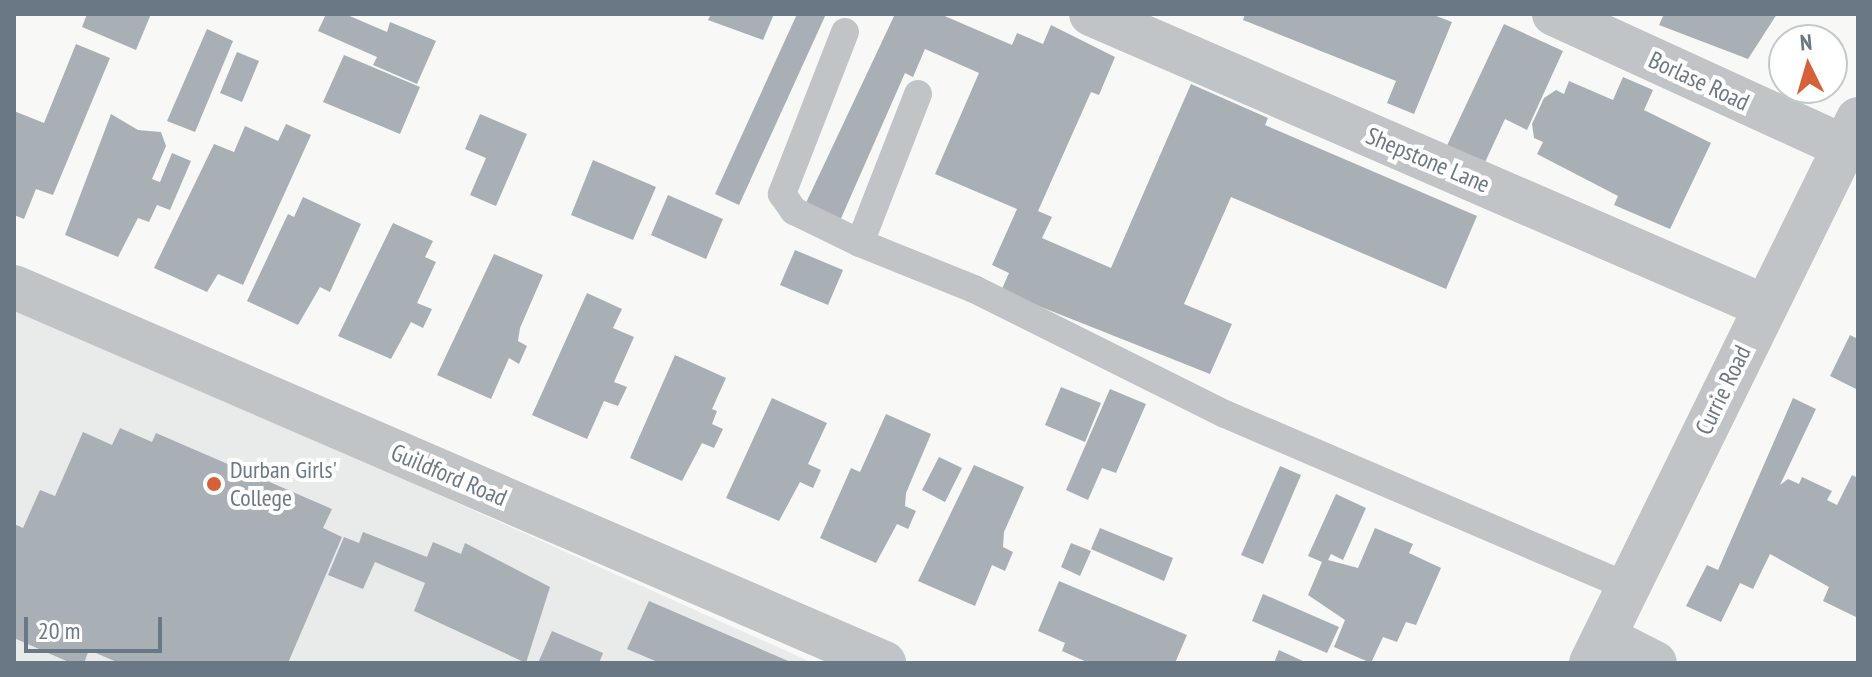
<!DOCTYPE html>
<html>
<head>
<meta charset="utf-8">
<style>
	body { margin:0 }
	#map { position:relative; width:1872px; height:677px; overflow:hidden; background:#f8f9f6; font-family:"PT Sans Narrow",sans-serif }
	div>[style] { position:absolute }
	.built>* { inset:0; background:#e9eaea }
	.building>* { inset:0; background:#a8afb5 }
	.service>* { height:28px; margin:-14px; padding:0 14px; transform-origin:14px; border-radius:14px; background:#c0c4c7 }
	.minor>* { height:44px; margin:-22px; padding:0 22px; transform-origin:22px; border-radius:22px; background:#c0c4c7 }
	.dots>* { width:22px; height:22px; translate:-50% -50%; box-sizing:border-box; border:4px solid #fff; border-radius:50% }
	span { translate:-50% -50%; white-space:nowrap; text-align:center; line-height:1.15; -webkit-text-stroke:8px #fff; paint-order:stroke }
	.street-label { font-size:24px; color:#6a7885 }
	.poi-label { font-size:24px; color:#6a7885 }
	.left { translate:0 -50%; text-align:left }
	.frame { position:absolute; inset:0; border:16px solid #6a7885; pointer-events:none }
	.north { position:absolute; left:1768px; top:24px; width:80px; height:80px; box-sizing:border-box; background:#fff; border:2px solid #c3c9ce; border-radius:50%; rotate:355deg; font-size:22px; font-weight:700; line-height:32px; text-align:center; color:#6a7885 }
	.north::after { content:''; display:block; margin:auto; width:28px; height:36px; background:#d66139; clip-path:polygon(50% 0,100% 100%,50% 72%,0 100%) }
	.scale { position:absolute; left:24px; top:617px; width:138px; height:36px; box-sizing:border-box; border:4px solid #6a7885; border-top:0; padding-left:10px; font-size:24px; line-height:28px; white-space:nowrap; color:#6a7885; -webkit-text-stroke:6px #fff; paint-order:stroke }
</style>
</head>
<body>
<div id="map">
	<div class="built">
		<i style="clip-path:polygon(14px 304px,813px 663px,14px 663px)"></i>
	</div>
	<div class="building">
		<i style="clip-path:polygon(87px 14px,151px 14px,136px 50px,82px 27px)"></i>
		<i style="clip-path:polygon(326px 14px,345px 14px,387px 32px,390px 22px,436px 41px,417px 84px,373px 65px,377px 57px,318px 31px)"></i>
		<i style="clip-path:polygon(711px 14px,774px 14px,763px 40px,708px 20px)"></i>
		<i style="clip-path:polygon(797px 14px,826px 14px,739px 205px,715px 194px)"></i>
		<i style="clip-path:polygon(895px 14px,940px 14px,1012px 45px,1017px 33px,1043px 44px,1051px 25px,1115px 57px,1099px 95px,1091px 92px,1038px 211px,1052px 217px,1042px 238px,1111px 268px,1191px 84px,1268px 118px,1265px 125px,1477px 216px,1446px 289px,1231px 197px,1184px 304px,1232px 324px,1210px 374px,1001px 291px,1009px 273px,992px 265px,1017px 209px,935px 174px,979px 73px,925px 49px,913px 77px,905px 73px,839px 223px,804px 207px)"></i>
		<i style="clip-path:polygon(1245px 14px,1431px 14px,1452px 22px,1414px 114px,1387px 103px,1396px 81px,1243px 20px)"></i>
		<i style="clip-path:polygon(1664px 14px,1777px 14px,1748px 59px,1659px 25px)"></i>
		<i style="clip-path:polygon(1504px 24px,1563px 51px,1527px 130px,1505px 119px,1481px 171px,1443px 154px)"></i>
		<i style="clip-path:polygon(207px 29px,233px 41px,195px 132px,167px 121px)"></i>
		<i style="clip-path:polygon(76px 44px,110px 58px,53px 195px,36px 189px,24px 219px,14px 215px,14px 111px,44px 123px)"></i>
		<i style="clip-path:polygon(237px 52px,259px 61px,242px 102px,220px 93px)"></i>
		<i style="clip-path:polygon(344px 55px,420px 87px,400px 134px,323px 102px)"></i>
		<i style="clip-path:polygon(1623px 77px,1653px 90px,1644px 110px,1711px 143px,1670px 229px,1614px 205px,1618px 196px,1537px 154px,1543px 142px,1534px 138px,1532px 124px,1544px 98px,1556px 90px,1564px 94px,1569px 81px,1613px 100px)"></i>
		<i style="clip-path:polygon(111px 114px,138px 130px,161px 132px,166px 146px,152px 179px,160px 182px,172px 153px,191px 161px,170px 210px,157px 205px,149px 222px,138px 218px,118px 257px,65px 235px)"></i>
		<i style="clip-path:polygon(480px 114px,527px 134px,496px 206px,470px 195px,486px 158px,465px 149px)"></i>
		<i style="clip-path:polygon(286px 124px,311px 135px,243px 285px,218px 274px,207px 292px,154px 268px,214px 144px,234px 152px,245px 126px,278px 141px)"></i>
		<i style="clip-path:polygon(593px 160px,656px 187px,633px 240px,571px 215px)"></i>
		<i style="clip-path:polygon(668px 195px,723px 219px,706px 259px,651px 235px)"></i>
		<i style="clip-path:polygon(303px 197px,361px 224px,330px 292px,320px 287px,298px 325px,247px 301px,288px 214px,294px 217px)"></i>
		<i style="clip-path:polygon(393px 223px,433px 241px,425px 257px,436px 262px,417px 303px,432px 309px,423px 328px,411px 322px,391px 359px,338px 336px)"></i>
		<i style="clip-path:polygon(795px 250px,843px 270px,828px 305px,780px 285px)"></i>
		<i style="clip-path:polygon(494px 254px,543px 275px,520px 328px,518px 341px,527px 346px,519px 364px,509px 358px,491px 399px,437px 375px)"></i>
		<i style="clip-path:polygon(587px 293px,622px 309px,613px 328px,634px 337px,614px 382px,627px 387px,618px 406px,604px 401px,587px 439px,532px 415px)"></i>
		<i style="clip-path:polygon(1850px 335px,1858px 339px,1858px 390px,1830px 376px)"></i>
		<i style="clip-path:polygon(675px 355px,726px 378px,712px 409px,717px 411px,712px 424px,723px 429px,714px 448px,702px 443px,682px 481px,630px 458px)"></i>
		<i style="clip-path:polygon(1061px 387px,1101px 403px,1085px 442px,1045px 425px)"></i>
		<i style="clip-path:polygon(1110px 389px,1146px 404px,1116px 473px,1102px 468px,1088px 500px,1066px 490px)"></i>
		<i style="clip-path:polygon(772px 398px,827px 423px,808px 464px,821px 470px,813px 488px,800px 482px,779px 521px,726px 498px)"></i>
		<i style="clip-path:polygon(1793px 398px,1816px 409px,1780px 485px,1788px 479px,1799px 484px,1802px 477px,1832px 491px,1827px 500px,1837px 505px,1852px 475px,1858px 478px,1858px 618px,1823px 601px,1829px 587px,1770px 554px,1753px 589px,1740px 583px,1721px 622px,1686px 606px,1707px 565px,1718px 570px)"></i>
		<i style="clip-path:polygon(886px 414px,931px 434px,906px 493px,905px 506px,916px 511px,908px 529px,897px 524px,876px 563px,820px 538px,851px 468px,860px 472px)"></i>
		<i style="clip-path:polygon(120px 428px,152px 442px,156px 433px,332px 509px,323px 528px,342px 537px,288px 663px,119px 663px,89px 650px,84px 663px,71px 663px,14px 638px,14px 524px,23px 528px,40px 490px,55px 496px,83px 432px,112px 445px)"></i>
		<i style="clip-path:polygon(939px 457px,962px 468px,945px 502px,922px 490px)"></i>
		<i style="clip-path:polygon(974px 465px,1024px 487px,1004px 532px,1003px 547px,1013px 552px,1005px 571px,992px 565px,975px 606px,918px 581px)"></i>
		<i style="clip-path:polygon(1280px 466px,1301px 475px,1263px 564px,1241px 555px)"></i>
		<i style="clip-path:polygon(1336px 494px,1366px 508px,1343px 560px,1331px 554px,1328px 560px,1358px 568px,1375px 528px,1413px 544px,1409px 553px,1441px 568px,1416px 625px,1406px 622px,1397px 642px,1383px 637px,1371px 663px,1334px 647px,1345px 620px,1308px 595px,1322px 562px,1308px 556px)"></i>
		<i style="clip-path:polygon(1100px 528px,1173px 558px,1164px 581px,1091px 549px)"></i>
		<i style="clip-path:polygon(363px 532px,427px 557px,433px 542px,461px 554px,465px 543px,550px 587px,526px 663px,414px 611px,425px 583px,375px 562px,363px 589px,328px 575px,344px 537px,359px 543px)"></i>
		<i style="clip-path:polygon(1071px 543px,1091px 551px,1080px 576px,1061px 567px)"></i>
		<i style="clip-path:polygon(1059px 581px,1187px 635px,1175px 663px,1089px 663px,1062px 651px,1065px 643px,1038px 631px)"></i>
		<i style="clip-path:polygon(1263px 594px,1339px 627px,1327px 653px,1252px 621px)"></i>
		<i style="clip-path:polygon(649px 601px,793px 663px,660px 663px,627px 649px)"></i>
		<i style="clip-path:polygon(552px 631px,603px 653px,599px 663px,538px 663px)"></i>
		<i style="clip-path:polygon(1279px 650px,1307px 663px,1274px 663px)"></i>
	</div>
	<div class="service">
		<i style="left:845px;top:32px;width:174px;rotate:111.3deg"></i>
		<i style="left:782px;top:194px;width:21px;rotate:55deg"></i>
		<i style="left:794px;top:211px;width:73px;rotate:25.9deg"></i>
		<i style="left:918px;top:94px;width:160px;rotate:111.3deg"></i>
		<i style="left:860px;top:243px;width:123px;rotate:22deg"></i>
		<i style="left:974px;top:289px;width:280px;rotate:26.5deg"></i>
		<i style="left:1225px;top:414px;width:439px;rotate:23.2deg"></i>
	</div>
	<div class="minor">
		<i style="left:1091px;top:14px;width:734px;rotate:23.45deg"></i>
		<i style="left:1554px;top:14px;width:319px;rotate:24.6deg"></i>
		<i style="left:14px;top:287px;width:948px;rotate:23.37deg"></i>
		<i style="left:1604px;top:637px;width:57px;rotate:27deg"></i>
		<i style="left:1591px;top:663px;width:606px;rotate:-63.86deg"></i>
	</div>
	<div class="dots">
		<i style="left:214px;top:484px;background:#d66139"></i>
	</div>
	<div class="street-label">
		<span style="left:1699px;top:81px;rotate:25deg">Borlase Road</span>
		<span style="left:1428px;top:160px;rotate:23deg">Shepstone Lane</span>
		<span style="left:1723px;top:390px;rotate:-64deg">Currie Road</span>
		<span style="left:449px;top:475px;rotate:23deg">Guildford Road</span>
	</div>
	<div class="poi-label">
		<span class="left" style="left:230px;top:484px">Durban Girls'<br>College</span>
	</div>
	<div class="frame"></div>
	<div class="north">N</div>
	<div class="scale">20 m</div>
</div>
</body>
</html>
